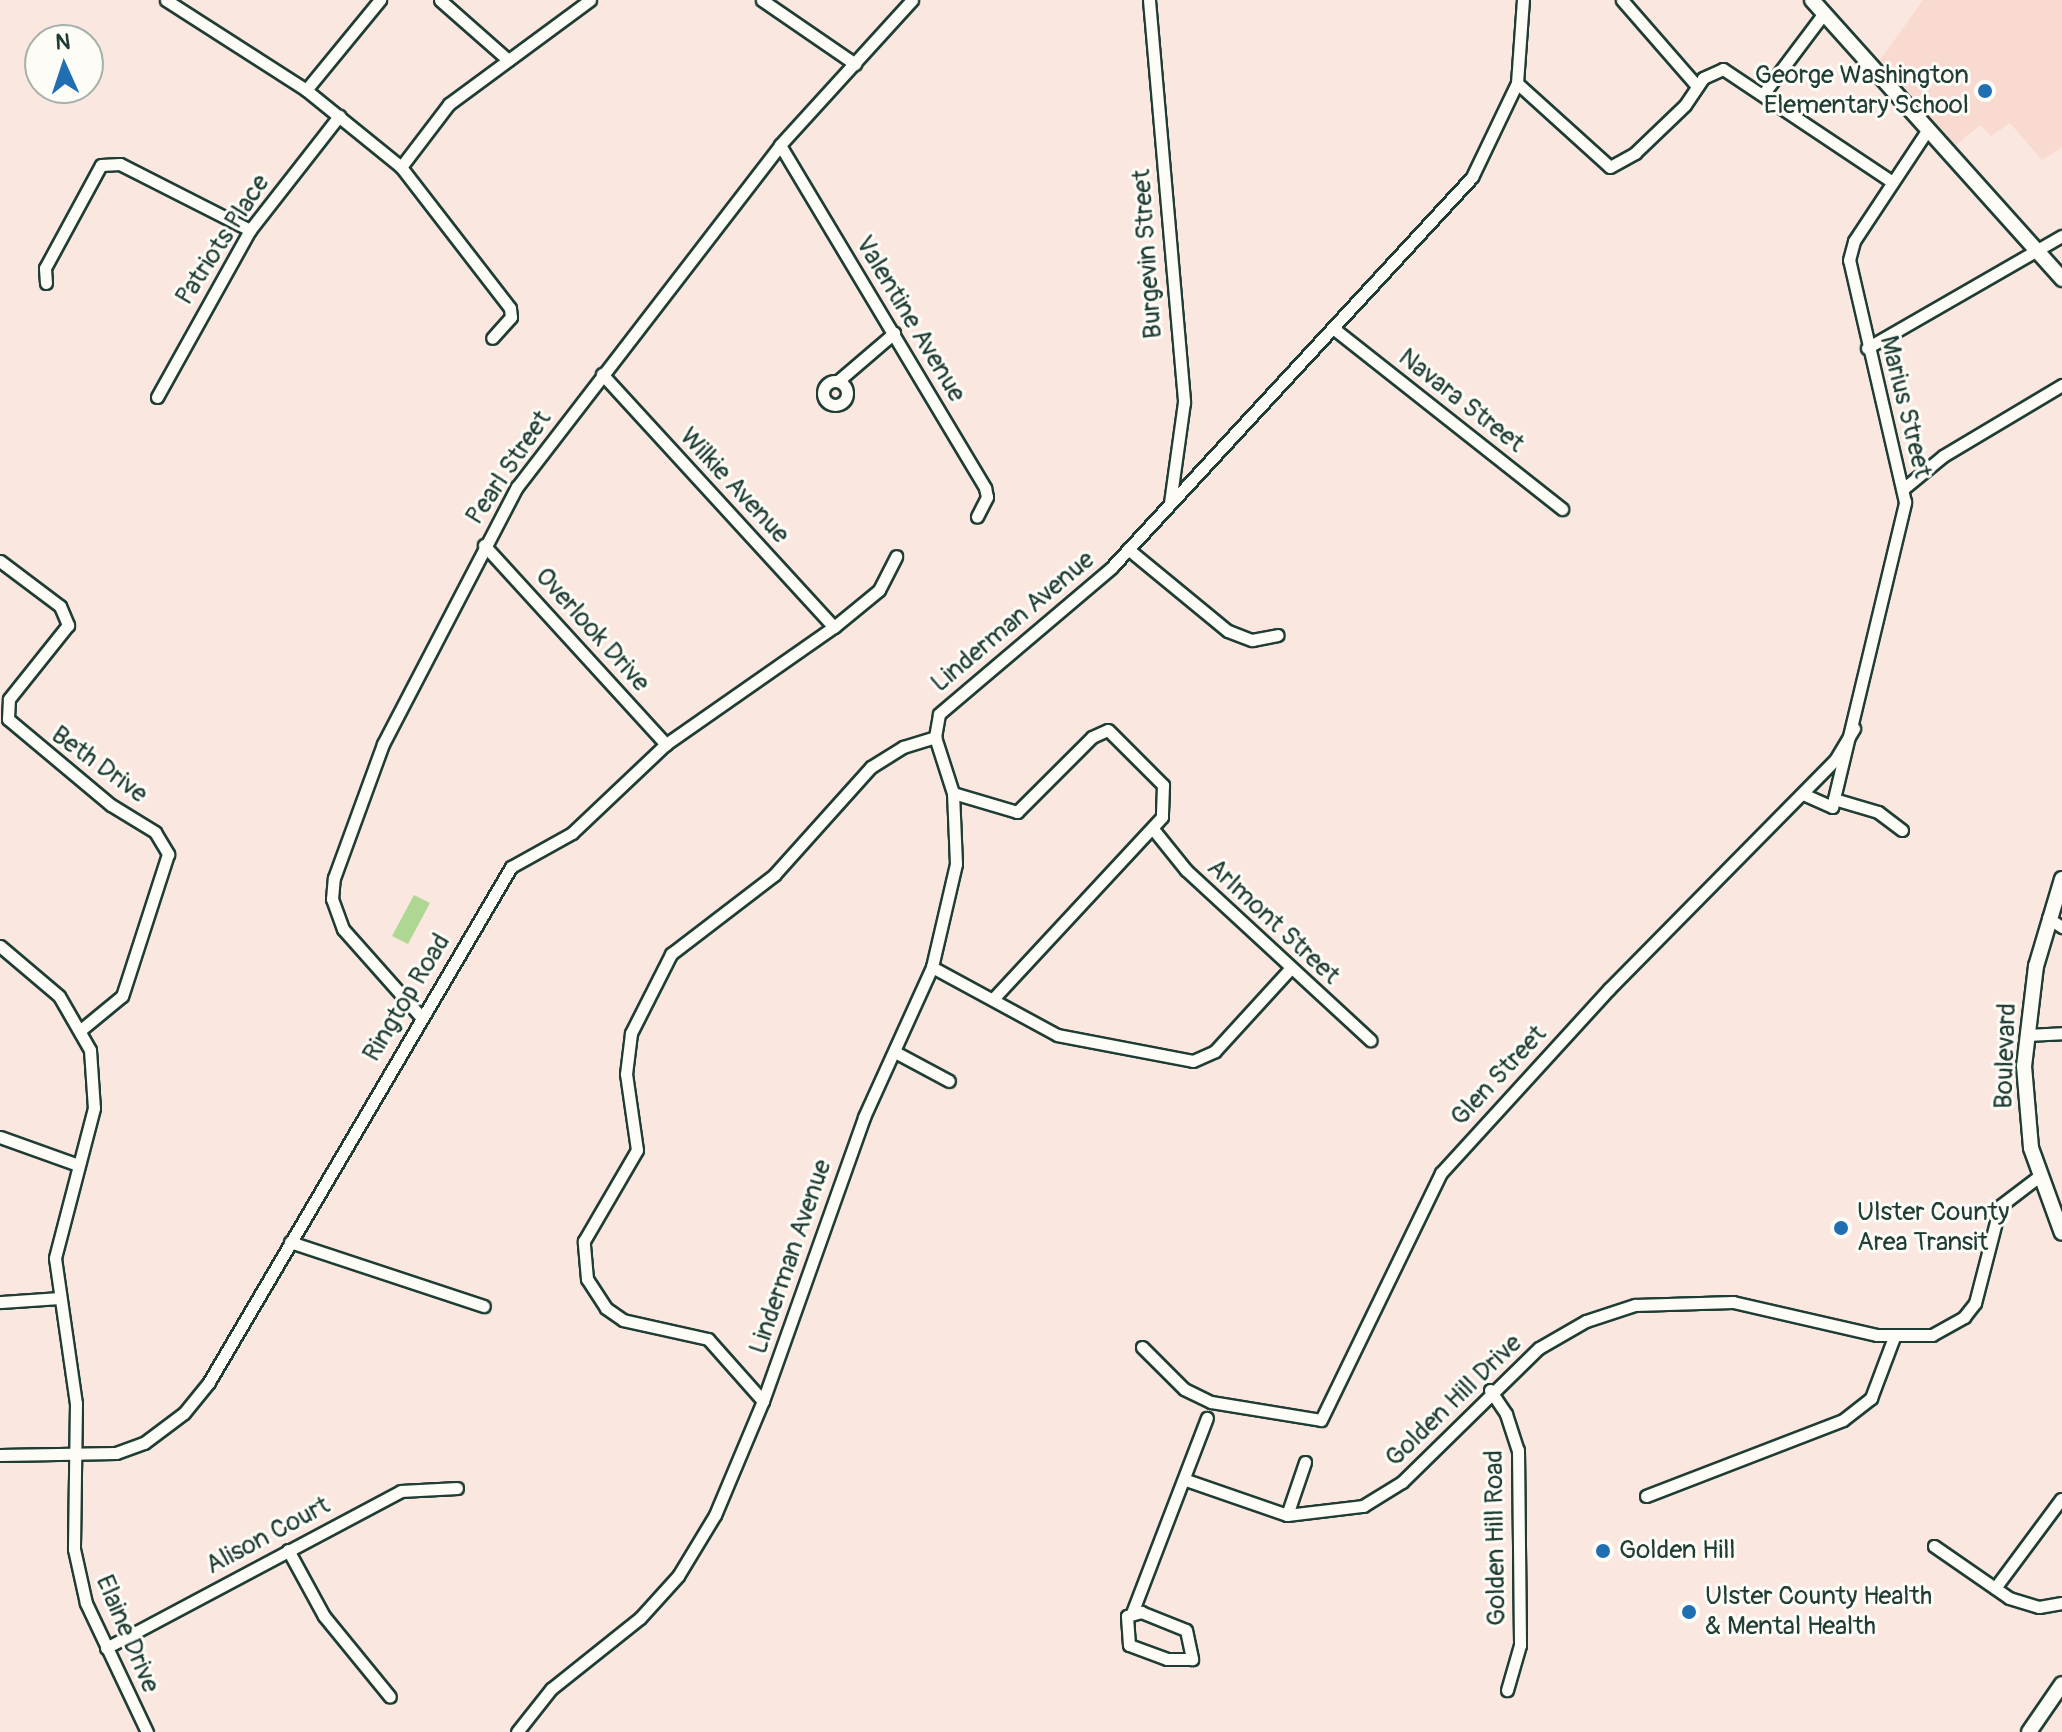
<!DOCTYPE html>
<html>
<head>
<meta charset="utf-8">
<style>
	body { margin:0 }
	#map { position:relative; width:2062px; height:1732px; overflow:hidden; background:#fae8e0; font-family:Pangolin,sans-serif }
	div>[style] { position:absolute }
	.built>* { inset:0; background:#f8dad0 }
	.green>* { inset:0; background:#afd794 }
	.roads { filter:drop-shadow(2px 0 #1f3d34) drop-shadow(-2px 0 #1f3d34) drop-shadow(0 2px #1f3d34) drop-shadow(0 -2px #1f3d34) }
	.minor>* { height:11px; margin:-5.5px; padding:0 5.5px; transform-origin:5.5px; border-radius:5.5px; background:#fdfcf7 }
	.minor>.ring { margin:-5.5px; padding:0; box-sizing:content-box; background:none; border:11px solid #fdfcf7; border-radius:50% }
	.major>* { height:14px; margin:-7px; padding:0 7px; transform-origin:7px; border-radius:7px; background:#fdfcf7 }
	.dots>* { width:22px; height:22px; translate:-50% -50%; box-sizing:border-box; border:4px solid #fdfcf7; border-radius:50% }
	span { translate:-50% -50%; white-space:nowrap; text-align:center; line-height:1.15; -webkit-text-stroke:6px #fdfcf7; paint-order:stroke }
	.poi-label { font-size:26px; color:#1f3d34 }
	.right { translate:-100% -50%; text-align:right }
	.left { translate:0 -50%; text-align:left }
	.street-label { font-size:26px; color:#1f3d34 }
	.north { position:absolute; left:24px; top:24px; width:80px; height:80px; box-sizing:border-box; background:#fdfcf7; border:2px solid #a4b0a9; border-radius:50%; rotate:357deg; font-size:22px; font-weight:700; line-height:32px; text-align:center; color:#1f3d34 }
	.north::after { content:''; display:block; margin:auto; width:28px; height:36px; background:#1f6fb2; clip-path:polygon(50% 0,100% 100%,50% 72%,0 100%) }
</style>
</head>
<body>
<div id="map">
	<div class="built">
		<i style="clip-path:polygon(1923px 0,2062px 0,2062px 147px,2042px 160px,2010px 123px,1991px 136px,1980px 125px,1956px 145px,1880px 60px)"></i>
	</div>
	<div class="green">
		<i style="clip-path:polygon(414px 895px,430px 903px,408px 944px,392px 936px)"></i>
	</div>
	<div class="roads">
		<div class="minor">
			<i style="left:166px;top:0;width:166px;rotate:32.7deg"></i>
			<i style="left:306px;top:90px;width:122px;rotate:39deg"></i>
			<i style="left:401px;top:167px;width:178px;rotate:52.3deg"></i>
			<i style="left:510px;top:308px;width:9px;rotate:84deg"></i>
			<i style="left:511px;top:317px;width:28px;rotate:132deg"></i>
			<i style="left:440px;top:0;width:91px;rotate:41.4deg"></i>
			<i style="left:762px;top:0;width:113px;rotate:34.5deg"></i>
			<i style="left:1149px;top:0;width:404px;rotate:85deg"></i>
			<i style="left:1184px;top:402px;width:102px;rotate:97.9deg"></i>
			<i style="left:1622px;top:0;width:114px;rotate:48.9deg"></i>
			<i style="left:1517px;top:83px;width:125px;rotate:42.1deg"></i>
			<i style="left:1610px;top:167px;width:29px;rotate:-29deg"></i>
			<i style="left:1635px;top:153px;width:69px;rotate:-43.8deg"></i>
			<i style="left:1685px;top:105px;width:32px;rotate:-56deg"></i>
			<i style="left:1703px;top:78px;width:22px;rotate:-24deg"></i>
			<i style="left:1723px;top:69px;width:202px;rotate:33.7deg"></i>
			<i style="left:306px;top:90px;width:117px;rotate:-50.6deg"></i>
			<i style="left:1764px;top:93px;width:100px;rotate:-53.1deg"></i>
			<i style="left:780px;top:145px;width:400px;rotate:59.1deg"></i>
			<i style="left:985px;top:488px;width:9px;rotate:77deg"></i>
			<i style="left:987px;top:497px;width:22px;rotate:117deg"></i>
			<i style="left:401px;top:167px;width:79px;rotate:-52.7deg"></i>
			<i style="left:449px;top:104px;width:175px;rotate:-36.4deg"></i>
			<i style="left:46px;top:283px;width:15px;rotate:-94deg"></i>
			<i style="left:45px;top:268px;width:117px;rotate:-61.5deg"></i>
			<i style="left:101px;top:165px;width:19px;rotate:-3deg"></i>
			<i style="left:120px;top:164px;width:146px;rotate:26.9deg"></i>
			<i style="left:1333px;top:328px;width:292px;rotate:38.3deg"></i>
			<i style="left:1867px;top:348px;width:225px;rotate:-29.9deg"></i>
			<i style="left:602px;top:374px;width:343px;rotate:47.5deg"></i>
			<i style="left:838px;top:381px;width:74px;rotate:-40.6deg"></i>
			<i class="ring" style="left:823px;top:381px;width:13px;height:13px"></i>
			<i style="left:157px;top:397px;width:191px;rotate:-60.9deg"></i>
			<i style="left:250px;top:230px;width:145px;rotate:-52deg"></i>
			<i style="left:1903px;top:489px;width:52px;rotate:-39.5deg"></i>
			<i style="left:1943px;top:456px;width:139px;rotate:-30.8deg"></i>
			<i style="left:484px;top:545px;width:270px;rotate:47.6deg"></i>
			<i style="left:1128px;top:549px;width:129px;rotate:39.4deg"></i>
			<i style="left:1228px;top:631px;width:26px;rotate:21deg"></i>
			<i style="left:1252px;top:640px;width:26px;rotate:-11deg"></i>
			<i style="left:0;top:561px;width:75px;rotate:36.9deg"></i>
			<i style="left:60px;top:606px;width:21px;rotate:67deg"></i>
			<i style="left:68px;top:625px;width:95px;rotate:128.6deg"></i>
			<i style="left:9px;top:699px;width:20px;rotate:93deg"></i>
			<i style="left:8px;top:719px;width:134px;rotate:39.9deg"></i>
			<i style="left:111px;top:805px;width:52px;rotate:31.5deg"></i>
			<i style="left:155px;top:832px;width:26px;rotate:59deg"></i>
			<i style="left:168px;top:854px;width:149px;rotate:107.9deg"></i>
			<i style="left:122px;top:996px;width:52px;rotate:140.5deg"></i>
			<i style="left:953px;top:793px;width:67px;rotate:16.5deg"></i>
			<i style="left:1017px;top:812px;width:106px;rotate:-45deg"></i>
			<i style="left:1092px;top:737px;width:17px;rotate:-24deg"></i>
			<i style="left:1108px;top:730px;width:78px;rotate:45deg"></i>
			<i style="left:1163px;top:785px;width:32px;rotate:92deg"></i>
			<i style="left:1162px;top:817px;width:248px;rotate:132.9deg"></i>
			<i style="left:1803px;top:794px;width:32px;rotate:24deg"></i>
			<i style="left:1832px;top:807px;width:314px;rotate:-76.5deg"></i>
			<i style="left:1905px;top:502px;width:248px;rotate:-103deg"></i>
			<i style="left:1849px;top:260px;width:20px;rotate:-75deg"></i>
			<i style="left:1854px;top:241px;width:134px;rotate:-56.5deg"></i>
			<i style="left:1834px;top:799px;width:46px;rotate:16.5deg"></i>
			<i style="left:1878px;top:812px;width:30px;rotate:37deg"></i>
			<i style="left:1153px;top:829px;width:53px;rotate:51.2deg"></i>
			<i style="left:1186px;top:870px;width:251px;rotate:42.7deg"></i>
			<i style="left:2048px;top:918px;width:17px;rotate:33deg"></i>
			<i style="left:0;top:946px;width:77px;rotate:40.3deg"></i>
			<i style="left:59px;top:996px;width:62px;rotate:60.1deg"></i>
			<i style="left:90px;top:1050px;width:58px;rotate:86.1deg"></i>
			<i style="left:94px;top:1108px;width:155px;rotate:104.6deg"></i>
			<i style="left:55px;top:1258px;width:147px;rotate:81.8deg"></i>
			<i style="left:76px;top:1403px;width:146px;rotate:90.8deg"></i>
			<i style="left:74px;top:1549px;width:55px;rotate:77.5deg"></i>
			<i style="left:86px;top:1603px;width:143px;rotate:64.7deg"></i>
			<i style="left:932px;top:967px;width:142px;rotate:28.5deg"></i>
			<i style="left:1057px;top:1035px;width:138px;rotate:10.8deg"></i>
			<i style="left:1193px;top:1061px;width:24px;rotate:-24deg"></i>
			<i style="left:1215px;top:1051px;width:111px;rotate:-47.6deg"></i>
			<i style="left:422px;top:1018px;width:119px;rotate:-131.6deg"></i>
			<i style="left:343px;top:929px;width:32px;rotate:-110deg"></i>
			<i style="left:332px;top:899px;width:21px;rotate:-85deg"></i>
			<i style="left:334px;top:878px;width:143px;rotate:-69.9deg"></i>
			<i style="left:383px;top:744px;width:290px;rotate:-62.5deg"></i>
			<i style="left:517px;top:487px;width:431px;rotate:-52.4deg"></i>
			<i style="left:780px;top:145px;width:196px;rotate:-47.7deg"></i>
			<i style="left:2027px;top:1035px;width:35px;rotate:-3deg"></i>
			<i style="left:895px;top:1052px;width:61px;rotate:28.2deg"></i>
			<i style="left:0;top:1137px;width:83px;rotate:19.7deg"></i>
			<i style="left:290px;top:1242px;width:204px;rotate:18.3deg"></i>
			<i style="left:0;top:1302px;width:58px;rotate:-3.9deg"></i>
			<i style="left:1142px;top:1347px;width:59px;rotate:45deg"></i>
			<i style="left:1184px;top:1389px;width:30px;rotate:26deg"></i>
			<i style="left:1211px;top:1402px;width:111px;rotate:9.3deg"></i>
			<i style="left:1321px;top:1420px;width:275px;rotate:-64.1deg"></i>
			<i style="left:1441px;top:1173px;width:249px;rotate:-47.6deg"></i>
			<i style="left:1609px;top:989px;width:322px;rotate:-45.4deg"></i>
			<i style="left:1835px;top:760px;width:37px;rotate:-59deg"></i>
			<i style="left:1490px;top:1390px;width:29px;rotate:56deg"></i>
			<i style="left:1506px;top:1414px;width:38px;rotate:72deg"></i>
			<i style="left:1518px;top:1450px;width:195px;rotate:89.4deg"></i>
			<i style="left:1520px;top:1645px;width:47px;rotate:106.1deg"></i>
			<i style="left:763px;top:1401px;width:83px;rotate:-131.6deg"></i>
			<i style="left:708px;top:1339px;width:87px;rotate:-167.4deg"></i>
			<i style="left:623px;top:1320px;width:21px;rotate:-145deg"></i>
			<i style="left:606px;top:1308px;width:35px;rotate:-123deg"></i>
			<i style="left:587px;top:1279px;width:38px;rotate:-95deg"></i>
			<i style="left:584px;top:1241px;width:105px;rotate:-59.8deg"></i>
			<i style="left:637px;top:1150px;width:77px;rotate:-98.2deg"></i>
			<i style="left:626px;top:1074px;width:41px;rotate:-83deg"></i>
			<i style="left:631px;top:1033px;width:89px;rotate:-63.1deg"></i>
			<i style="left:671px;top:954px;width:130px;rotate:-37.5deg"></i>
			<i style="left:774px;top:875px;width:145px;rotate:-48.1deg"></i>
			<i style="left:871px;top:767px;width:38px;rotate:-32deg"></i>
			<i style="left:903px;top:747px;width:34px;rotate:-17deg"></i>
			<i style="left:0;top:1455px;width:116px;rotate:-1deg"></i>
			<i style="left:116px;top:1453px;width:30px;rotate:-20deg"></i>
			<i style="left:144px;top:1443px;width:50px;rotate:-36.9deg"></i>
			<i style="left:184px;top:1413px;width:40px;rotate:-51deg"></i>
			<i style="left:209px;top:1382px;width:597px;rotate:-59.61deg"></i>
			<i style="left:511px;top:867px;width:70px;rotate:-29.1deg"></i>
			<i style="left:572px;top:833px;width:129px;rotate:-43.4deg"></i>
			<i style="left:666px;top:744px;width:205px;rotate:-34.9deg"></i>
			<i style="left:834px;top:627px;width:58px;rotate:-39.4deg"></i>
			<i style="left:879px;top:590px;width:38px;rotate:-63deg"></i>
			<i style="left:1186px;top:1480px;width:107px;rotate:19.1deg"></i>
			<i style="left:1287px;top:1515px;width:77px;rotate:-6.8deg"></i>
			<i style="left:1363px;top:1506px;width:46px;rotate:-31.6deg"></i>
			<i style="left:1402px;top:1482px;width:192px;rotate:-44.4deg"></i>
			<i style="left:1539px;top:1348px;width:54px;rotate:-29.9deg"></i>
			<i style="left:1586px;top:1321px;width:52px;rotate:-18.1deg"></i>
			<i style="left:1635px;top:1305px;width:98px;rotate:-1.8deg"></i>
			<i style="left:1733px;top:1302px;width:148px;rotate:12.9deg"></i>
			<i style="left:1877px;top:1335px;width:55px"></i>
			<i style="left:1932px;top:1335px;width:37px;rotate:-29deg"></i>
			<i style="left:1964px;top:1317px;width:18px;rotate:-52deg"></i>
			<i style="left:1975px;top:1303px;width:100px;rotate:-75.5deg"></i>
			<i style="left:2000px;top:1206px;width:48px;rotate:-37.3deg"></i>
			<i style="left:1646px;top:1496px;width:211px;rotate:-21.1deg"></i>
			<i style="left:1843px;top:1420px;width:36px;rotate:-38deg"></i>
			<i style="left:1871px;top:1398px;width:65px;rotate:-69.3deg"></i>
			<i style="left:1287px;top:1515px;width:56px;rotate:-71.2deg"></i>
			<i style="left:1934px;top:1546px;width:91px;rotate:34.7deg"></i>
			<i style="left:2009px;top:1598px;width:31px;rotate:17deg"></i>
			<i style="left:2039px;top:1607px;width:23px;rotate:-10deg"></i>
			<i style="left:288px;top:1550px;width:75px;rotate:61.4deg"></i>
			<i style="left:324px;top:1616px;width:104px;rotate:50.8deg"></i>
			<i style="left:1995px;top:1588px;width:111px;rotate:-53.4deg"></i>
			<i style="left:1141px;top:1612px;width:48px;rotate:21.8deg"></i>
			<i style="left:1186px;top:1630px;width:30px;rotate:78deg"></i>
			<i style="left:1192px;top:1659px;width:25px;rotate:180deg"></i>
			<i style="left:1167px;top:1659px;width:40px;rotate:-159.8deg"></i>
			<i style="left:1129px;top:1645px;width:29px;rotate:-94deg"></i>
			<i style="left:1127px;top:1616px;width:15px;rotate:-16deg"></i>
			<i style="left:1132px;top:1613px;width:209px;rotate:-69deg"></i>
			<i style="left:106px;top:1648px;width:334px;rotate:-28deg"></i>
			<i style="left:401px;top:1491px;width:56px;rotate:-3.1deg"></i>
			<i style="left:517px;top:1732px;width:55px;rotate:-51.7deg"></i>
			<i style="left:551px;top:1689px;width:114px;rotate:-38.6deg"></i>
			<i style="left:640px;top:1618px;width:57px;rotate:-47.9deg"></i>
			<i style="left:678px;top:1576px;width:71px;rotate:-58.8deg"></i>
			<i style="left:715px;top:1515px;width:124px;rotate:-67.2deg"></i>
			<i style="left:763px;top:1401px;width:301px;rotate:-70.4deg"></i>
			<i style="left:864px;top:1117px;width:165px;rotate:-65.6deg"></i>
			<i style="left:932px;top:967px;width:106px;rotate:-76.9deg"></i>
			<i style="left:956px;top:864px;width:71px;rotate:-92.4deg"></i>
			<i style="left:953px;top:793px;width:59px;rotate:-107.8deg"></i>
			<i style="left:935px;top:737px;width:23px;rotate:-80deg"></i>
			<i style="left:939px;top:714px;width:226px;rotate:-40.3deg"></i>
			<i style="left:1111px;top:568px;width:532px;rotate:-47.28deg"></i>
			<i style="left:1472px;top:177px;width:104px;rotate:-64.4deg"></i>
			<i style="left:1517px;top:83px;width:83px;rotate:-85.9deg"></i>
		</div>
		<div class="major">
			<i style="left:1812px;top:0;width:375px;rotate:48.1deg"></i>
			<i style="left:2062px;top:879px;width:91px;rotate:106.6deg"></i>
			<i style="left:2036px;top:966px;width:101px;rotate:96.8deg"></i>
			<i style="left:2024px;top:1066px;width:82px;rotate:85.1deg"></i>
			<i style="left:2031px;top:1148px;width:90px;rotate:70deg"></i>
			<i style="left:2029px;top:1732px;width:58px;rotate:-55.5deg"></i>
		</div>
	</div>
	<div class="dots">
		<i style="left:1985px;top:91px;background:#1f6fb2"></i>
		<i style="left:1841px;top:1228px;background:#1f6fb2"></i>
		<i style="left:1603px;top:1551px;background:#1f6fb2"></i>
		<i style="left:1689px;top:1612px;background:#1f6fb2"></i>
	</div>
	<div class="poi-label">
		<span class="right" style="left:1969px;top:91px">George Washington<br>Elementary School</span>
		<span class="left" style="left:1857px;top:1228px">Ulster County<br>Area Transit</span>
		<span class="left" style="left:1619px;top:1551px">Golden Hill</span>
		<span class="left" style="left:1705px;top:1612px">Ulster County Health<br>&amp; Mental Health</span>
	</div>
	<div class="street-label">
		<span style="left:223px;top:240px;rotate:-57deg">Patriots Place</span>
		<span style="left:1148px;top:254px;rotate:-94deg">Burgevin Street</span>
		<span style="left:910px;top:319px;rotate:59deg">Valentine Avenue</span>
		<span style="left:1461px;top:401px;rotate:38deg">Navara Street</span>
		<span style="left:1905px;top:407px;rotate:76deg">Marius Street</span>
		<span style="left:509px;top:468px;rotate:-56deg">Pearl Street</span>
		<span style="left:734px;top:486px;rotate:47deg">Wilkie Avenue</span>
		<span style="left:1013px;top:622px;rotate:-40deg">Linderman Avenue</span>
		<span style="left:592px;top:630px;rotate:48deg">Overlook Drive</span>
		<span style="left:99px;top:765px;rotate:36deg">Beth Drive</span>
		<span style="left:1273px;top:922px;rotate:43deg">Arlmont Street</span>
		<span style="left:407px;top:998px;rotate:-59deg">Ringtop Road</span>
		<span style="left:2006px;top:1056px;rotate:-88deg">Boulevard</span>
		<span style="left:1499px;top:1076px;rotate:-47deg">Glen Street</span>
		<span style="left:791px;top:1257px;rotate:-71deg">Linderman Avenue</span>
		<span style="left:1454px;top:1401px;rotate:-44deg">Golden Hill Drive</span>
		<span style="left:268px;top:1536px;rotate:-28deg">Alison Court</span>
		<span style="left:1496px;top:1538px;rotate:-91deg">Golden Hill Road</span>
		<span style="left:127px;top:1634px;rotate:67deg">Elaine Drive</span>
	</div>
	<div class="north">N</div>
</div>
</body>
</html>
